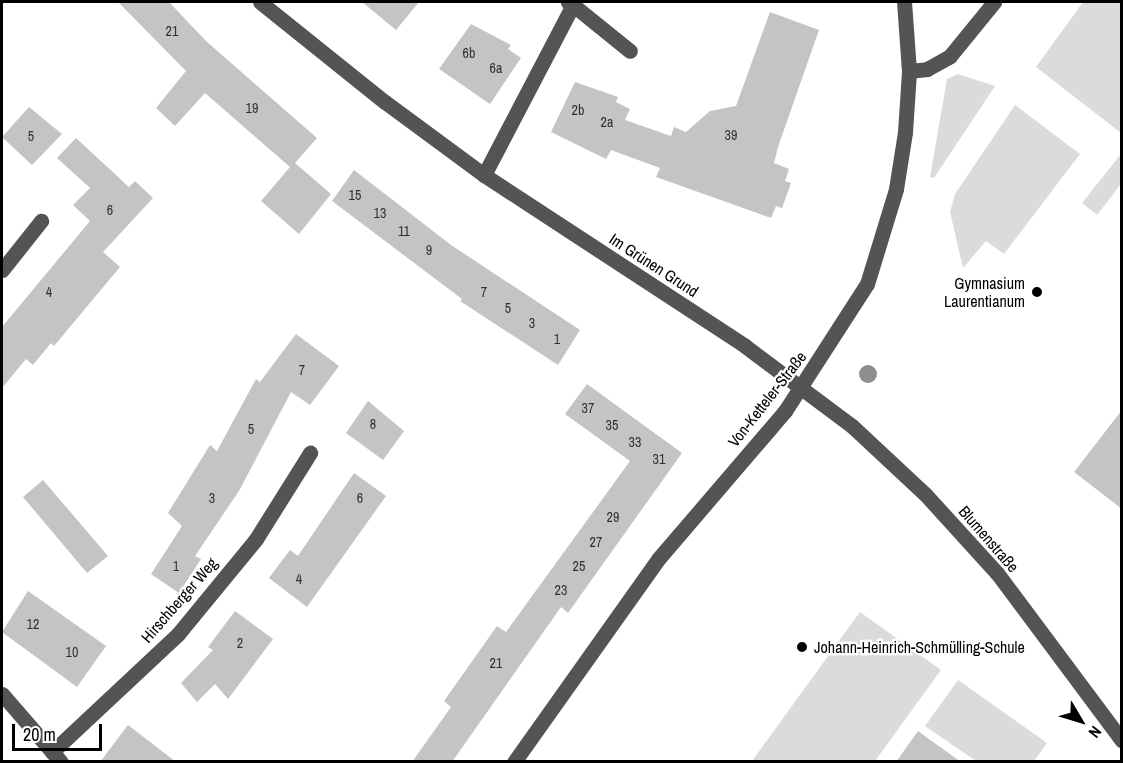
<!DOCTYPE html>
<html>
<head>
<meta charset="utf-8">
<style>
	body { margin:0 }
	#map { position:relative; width:1123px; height:763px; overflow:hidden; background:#fff; font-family:"Archivo Narrow",sans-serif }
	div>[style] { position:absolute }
	.green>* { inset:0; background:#dbdbdb }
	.building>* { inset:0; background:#c4c4c4 }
	.minor>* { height:15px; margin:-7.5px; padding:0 7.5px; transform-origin:7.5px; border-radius:7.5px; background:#545454 }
	.trees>* { width:18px; height:18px; margin:-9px; border-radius:50%; background:#8e8e8e }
	.dots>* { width:16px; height:16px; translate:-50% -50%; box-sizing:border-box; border:3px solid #fff; border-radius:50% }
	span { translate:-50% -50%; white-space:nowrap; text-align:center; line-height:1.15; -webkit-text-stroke:4.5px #fff; paint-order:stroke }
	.number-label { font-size:14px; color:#313131 }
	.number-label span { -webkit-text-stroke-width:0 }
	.street-label { font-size:16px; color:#000 }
	.poi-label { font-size:16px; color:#000 }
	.right { translate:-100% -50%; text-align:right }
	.left { translate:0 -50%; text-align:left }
	.frame { position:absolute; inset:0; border:3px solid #000; pointer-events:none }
	.north { position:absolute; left:1051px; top:691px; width:60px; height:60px; -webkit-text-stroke:4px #fff; paint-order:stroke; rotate:128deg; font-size:16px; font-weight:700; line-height:24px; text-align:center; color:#000 }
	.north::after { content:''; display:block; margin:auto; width:21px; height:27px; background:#000; clip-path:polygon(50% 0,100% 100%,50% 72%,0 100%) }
	.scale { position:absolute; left:12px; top:724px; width:90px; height:27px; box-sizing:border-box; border:3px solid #000; border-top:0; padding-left:8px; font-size:18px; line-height:21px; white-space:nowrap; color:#000; -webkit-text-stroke:4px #fff; paint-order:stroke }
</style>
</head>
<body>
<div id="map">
	<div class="green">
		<i style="clip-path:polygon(1083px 2px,1121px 2px,1121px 133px,1036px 67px)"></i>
		<i style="clip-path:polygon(958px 74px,995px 86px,934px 178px,930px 177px,947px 79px)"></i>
		<i style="clip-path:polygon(1015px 105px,1080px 154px,1004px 254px,986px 241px,963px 268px,950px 212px,955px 194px)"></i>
		<i style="clip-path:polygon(1121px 154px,1121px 184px,1097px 215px,1082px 203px)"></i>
		<i style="clip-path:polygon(860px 612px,941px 670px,875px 761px,752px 761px)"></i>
		<i style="clip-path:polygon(958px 680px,1047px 743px,1034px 761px,976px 761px,925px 726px)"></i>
	</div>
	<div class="building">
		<i style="clip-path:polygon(118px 2px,169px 2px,206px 41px,317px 138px,295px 163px,331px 194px,299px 234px,261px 201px,290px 167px,205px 93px,175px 126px,156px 108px,186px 71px)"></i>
		<i style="clip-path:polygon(362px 2px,419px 2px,396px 30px)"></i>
		<i style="clip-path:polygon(770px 12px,819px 30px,778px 147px,774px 163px,789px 169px,785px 181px,791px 183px,782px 208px,776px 206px,771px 218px,656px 177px,660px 168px,611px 150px,606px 159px,551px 132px,575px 82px,618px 97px,616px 102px,630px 109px,625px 120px,671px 136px,674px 127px,686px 132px,710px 111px,736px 106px)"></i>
		<i style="clip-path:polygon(471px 24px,511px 45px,508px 49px,521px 58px,490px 104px,439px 69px)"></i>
		<i style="clip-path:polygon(29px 107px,62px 134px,32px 165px,2px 137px)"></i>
		<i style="clip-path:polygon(76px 138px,129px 187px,135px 181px,153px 198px,103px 252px,120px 267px,54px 346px,51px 343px,33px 365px,26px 359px,2px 388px,2px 327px,90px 221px,73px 205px,90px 188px,57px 158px)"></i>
		<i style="clip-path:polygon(354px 170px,451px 245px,580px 330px,558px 365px,460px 301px,462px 299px,332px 201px)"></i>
		<i style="clip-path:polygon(296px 334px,339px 366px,310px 405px,291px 392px,239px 491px,195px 556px,201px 559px,179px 593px,151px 574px,182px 526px,168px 513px,210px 445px,217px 451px,256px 379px,260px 382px)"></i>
		<i style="clip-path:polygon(587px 384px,682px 453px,568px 613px,561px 607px,452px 762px,412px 762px,451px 707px,444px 701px,497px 626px,506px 632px,630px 461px,565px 414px)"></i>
		<i style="clip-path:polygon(368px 401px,404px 431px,383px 460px,346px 433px)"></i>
		<i style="clip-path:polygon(1122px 410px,1122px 509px,1074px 472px)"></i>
		<i style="clip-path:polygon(354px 473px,386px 496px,307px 607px,269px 578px,290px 550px,298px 556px)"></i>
		<i style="clip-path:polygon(43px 480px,108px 556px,87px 573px,23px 497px)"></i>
		<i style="clip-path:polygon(28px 591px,106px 646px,77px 687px,2px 632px)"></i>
		<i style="clip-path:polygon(235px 611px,273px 639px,228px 699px,215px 684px,197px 702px,181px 683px,213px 650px,208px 647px)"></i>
		<i style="clip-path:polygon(128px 725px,176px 762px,100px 762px)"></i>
		<i style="clip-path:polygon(918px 731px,929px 739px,961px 762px,896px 762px)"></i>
	</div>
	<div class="minor">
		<i style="left:260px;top:2px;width:160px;rotate:38.7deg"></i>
		<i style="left:385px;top:102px;width:123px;rotate:36.4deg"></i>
		<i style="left:484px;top:175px;width:312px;rotate:33.2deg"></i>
		<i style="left:745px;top:346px;width:134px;rotate:36.8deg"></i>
		<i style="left:852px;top:426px;width:100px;rotate:43deg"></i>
		<i style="left:925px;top:494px;width:107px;rotate:47.7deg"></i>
		<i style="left:997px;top:573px;width:209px;rotate:53.3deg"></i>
		<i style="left:573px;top:5px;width:73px;rotate:38.9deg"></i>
		<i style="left:909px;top:71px;width:18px;rotate:-6deg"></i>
		<i style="left:927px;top:69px;width:26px;rotate:-29deg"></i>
		<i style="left:950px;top:56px;width:70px;rotate:-50.8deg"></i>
		<i style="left:484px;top:175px;width:192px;rotate:-62.4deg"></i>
		<i style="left:573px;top:5px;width:6px;rotate:-149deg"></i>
		<i style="left:2px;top:270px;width:63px;rotate:-51.5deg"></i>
		<i style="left:2px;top:694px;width:90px;rotate:49.1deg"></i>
		<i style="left:52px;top:752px;width:173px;rotate:-43.1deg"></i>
		<i style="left:178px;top:634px;width:123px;rotate:-50.6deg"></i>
		<i style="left:256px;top:539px;width:102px;rotate:-57.9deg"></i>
		<i style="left:514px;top:762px;width:250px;rotate:-54.6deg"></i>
		<i style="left:659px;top:558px;width:194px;rotate:-49.4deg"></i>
		<i style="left:785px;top:411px;width:151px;rotate:-57.2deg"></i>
		<i style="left:867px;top:284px;width:99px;rotate:-73deg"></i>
		<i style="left:896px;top:189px;width:58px;rotate:-81deg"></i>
		<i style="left:905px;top:132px;width:61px;rotate:-86.2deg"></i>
		<i style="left:909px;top:71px;width:69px;rotate:-94.1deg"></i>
	</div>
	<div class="trees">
		<i style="left:868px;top:374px"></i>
	</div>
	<div class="dots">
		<i style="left:1037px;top:292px;background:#000"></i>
		<i style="left:802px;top:647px;background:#000"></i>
	</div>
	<div class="number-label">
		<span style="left:172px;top:31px">21</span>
		<span style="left:469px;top:53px">6b</span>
		<span style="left:496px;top:68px">6a</span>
		<span style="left:252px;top:108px">19</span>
		<span style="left:578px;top:110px">2b</span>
		<span style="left:607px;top:122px">2a</span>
		<span style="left:731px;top:135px">39</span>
		<span style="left:31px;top:136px">5</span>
		<span style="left:355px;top:195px">15</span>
		<span style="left:110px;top:210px">6</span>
		<span style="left:380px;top:213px">13</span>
		<span style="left:404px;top:231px">11</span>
		<span style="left:429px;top:250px">9</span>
		<span style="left:49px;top:292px">4</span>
		<span style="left:484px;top:292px">7</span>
		<span style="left:508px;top:308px">5</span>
		<span style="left:532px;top:323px">3</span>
		<span style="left:557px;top:339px">1</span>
		<span style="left:302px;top:370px">7</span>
		<span style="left:588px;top:408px">37</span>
		<span style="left:373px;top:424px">8</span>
		<span style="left:612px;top:425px">35</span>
		<span style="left:251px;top:429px">5</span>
		<span style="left:635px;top:442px">33</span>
		<span style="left:659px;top:459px">31</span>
		<span style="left:212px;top:498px">3</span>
		<span style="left:360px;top:498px">6</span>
		<span style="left:613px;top:517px">29</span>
		<span style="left:596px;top:542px">27</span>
		<span style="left:176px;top:566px">1</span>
		<span style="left:579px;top:566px">25</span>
		<span style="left:299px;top:579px">4</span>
		<span style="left:561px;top:590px">23</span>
		<span style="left:33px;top:624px">12</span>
		<span style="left:240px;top:643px">2</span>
		<span style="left:72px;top:652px">10</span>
		<span style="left:496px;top:663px">21</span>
	</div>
	<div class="street-label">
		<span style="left:654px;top:265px;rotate:33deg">Im Grünen Grund</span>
		<span style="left:767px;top:399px;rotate:-52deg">Von-Ketteler-Straße</span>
		<span style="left:989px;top:539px;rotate:49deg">Blumenstraße</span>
		<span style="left:179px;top:600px;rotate:-49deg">Hirschberger Weg</span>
	</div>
	<div class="poi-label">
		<span class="right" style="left:1025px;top:292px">Gymnasium<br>Laurentianum</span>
		<span class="left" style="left:814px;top:647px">Johann-Heinrich-Schmülling-Schule</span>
	</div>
	<div class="frame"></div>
	<div class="north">N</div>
	<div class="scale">20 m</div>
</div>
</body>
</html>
